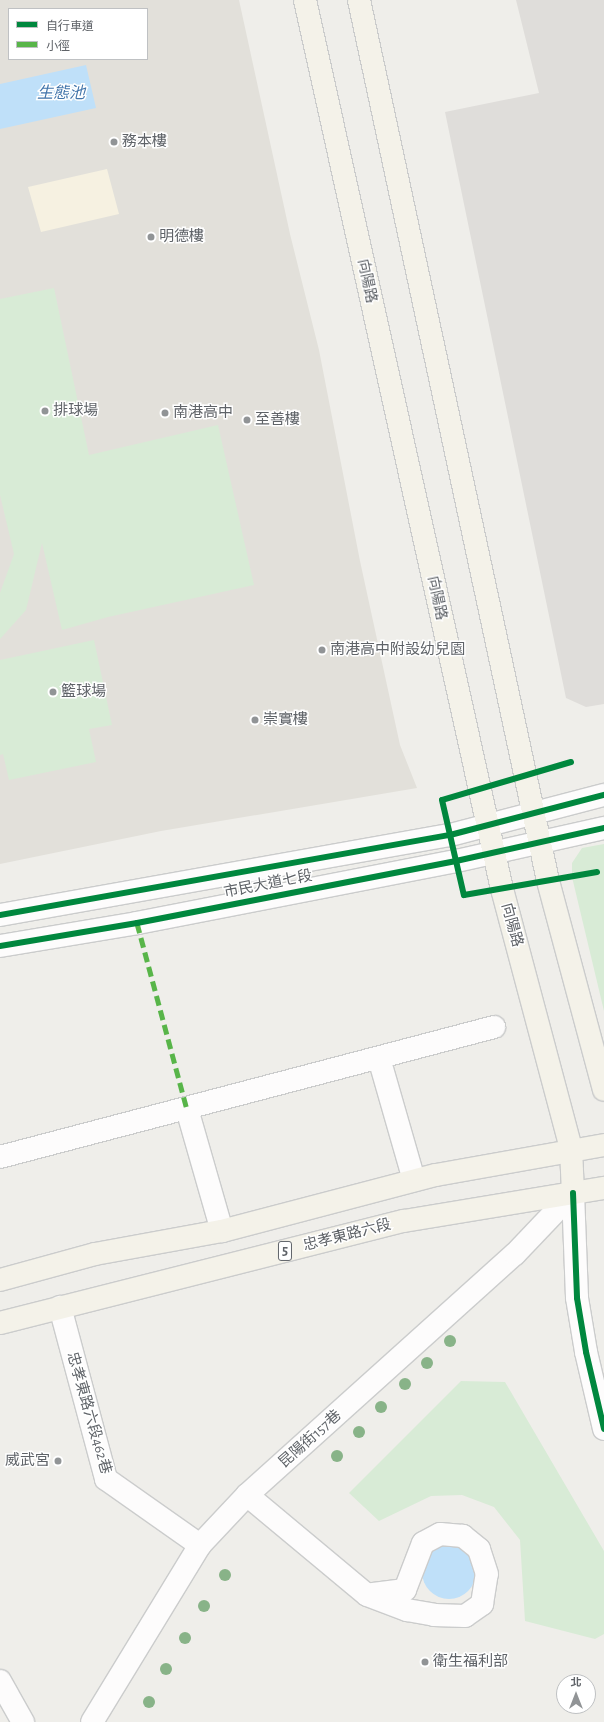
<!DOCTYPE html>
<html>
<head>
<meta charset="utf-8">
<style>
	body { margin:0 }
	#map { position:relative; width:604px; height:1722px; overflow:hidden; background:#efeeea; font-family:"Alegreya Sans","Noto Sans TC",sans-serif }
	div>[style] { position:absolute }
	.industrial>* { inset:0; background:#dfddda }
	.education>* { inset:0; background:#e2e0da }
	.green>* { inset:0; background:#d8ebd6 }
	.sand>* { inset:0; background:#f6f1e1 }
	.water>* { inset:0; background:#bfe0f9 }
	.round { border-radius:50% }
	.roads { filter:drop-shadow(1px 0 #cbcccc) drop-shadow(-1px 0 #cbcccc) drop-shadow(0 1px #cbcccc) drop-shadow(0 -1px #cbcccc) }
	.minor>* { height:22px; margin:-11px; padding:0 11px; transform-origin:11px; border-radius:11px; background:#fdfcfc }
	.major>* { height:22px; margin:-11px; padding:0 11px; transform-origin:11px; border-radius:11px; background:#f4f2e9 }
	.quiet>* { height:5px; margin-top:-2.5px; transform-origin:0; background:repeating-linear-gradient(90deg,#58b549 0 10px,transparent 0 15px) }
	.cycleway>* { height:6px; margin:-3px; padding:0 3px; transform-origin:3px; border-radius:3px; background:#00873e }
	.trees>* { width:12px; height:12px; margin:-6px; border-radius:50%; background:#88b388 }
	.dots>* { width:11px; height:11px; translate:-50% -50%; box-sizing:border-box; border:2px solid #fff; border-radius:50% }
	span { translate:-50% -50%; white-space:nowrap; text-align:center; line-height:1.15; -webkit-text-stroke:3px #fff; paint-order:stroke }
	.shield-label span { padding:1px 3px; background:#fff; border:1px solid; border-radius:3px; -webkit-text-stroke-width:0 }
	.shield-label { font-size:14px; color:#5f6368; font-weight:700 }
	.poi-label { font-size:15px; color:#5f6368 }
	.left { translate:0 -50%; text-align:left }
	.right { translate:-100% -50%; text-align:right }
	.street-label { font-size:15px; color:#5f6368 }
	.water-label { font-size:16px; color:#4174aa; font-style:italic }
	.legend { position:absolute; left:8px; top:8px; width:140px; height:52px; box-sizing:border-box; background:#fff; border:1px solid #bfc1c3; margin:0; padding:5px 7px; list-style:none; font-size:12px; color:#5f6368 }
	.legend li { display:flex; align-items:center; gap:8px; height:20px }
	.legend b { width:20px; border:1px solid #bfc1c3 }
	.north { position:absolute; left:556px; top:1674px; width:40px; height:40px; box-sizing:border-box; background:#fff; border:1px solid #bfc1c3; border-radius:50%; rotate:0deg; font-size:11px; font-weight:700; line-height:16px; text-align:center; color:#5f6368 }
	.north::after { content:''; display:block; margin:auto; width:14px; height:18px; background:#919496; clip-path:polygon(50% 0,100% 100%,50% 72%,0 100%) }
</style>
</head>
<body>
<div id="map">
	<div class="industrial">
		<i style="clip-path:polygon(516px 0,604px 0,604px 704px,586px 707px,566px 698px,445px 112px,539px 93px)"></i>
	</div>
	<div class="education">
		<i style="clip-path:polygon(evenodd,0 0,239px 0,290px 234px,319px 350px,360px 561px,400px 745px,417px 788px,161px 831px,0 864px,0 0,9px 9px,147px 9px,147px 59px,9px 59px,9px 9px)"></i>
	</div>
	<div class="green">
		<i style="clip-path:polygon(54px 288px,89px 455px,218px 425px,254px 585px,108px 617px,62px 630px,42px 543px,26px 610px,0 639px,0 593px,14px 554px,0 495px,0 299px)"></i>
		<i style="clip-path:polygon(94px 640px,112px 725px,89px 729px,96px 762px,9px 780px,3px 754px,0 755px,0 660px)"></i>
		<i style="clip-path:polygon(604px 844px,604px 1011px,572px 877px,572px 863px,582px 848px)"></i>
		<i style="clip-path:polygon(461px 1381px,505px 1382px,604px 1551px,604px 1634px,595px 1639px,525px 1621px,520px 1540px,494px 1507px,462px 1495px,431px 1496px,379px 1521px,349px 1493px)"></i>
	</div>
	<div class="sand">
		<i style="clip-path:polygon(107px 169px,119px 214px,41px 232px,28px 187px)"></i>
	</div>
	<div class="water">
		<i style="clip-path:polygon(86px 65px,96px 108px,0 129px,0 84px)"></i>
		<i class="round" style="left:422px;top:1545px;width:54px;height:54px"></i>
	</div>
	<div class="roads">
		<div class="minor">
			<i style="left:0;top:915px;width:457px;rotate:-10.1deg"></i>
			<i style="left:450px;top:835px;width:159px;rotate:-14.6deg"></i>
			<i style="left:0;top:946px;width:139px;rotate:-9.5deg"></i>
			<i style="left:137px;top:923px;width:325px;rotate:-11deg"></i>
			<i style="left:456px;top:861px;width:152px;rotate:-12.6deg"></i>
			<i style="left:379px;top:1058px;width:127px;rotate:74deg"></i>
			<i style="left:187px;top:1109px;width:127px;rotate:74deg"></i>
			<i style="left:0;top:1157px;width:511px;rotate:-14.74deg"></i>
			<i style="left:573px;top:1193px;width:105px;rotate:87.8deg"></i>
			<i style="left:577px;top:1298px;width:55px;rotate:80.5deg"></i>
			<i style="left:586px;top:1352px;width:79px;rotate:76.8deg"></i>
			<i style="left:60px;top:1307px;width:178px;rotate:75deg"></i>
			<i style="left:106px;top:1479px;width:115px;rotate:35.1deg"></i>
			<i style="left:247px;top:1495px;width:156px;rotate:39.8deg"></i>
			<i style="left:367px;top:1595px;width:43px;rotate:20.6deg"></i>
			<i style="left:407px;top:1610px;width:27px;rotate:10deg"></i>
			<i style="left:434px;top:1615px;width:31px;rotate:2deg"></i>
			<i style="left:465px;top:1616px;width:21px;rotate:-35deg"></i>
			<i style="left:482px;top:1604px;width:30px;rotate:-81deg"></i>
			<i style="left:487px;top:1574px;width:26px;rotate:-108deg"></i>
			<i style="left:479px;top:1549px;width:21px;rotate:-141deg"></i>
			<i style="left:463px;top:1536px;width:23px;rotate:-175deg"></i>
			<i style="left:440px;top:1534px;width:19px;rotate:152deg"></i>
			<i style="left:423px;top:1543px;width:50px;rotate:111deg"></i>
			<i style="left:405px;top:1590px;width:38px;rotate:173deg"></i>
			<i style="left:0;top:1681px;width:47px;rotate:60.7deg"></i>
			<i style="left:92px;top:1722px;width:207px;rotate:-58.6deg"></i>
			<i style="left:200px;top:1545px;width:69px;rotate:-46.8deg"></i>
			<i style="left:247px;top:1495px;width:360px;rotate:-42deg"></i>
			<i style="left:515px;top:1254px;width:84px;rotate:-46.4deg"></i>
		</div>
		<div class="major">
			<i style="left:305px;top:0;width:911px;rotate:77.51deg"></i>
			<i style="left:502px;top:889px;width:269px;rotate:75.1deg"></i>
			<i style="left:571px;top:1149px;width:44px;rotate:87.4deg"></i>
			<i style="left:359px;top:0;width:901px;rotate:77.89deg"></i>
			<i style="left:548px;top:881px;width:216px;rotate:75deg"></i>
			<i style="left:0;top:1280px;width:98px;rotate:-15.3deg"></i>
			<i style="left:95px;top:1254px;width:129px;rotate:-10.3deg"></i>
			<i style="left:222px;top:1231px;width:221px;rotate:-14.7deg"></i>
			<i style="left:436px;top:1175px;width:171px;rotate:-10.1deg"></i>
			<i style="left:0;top:1323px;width:417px;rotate:-14.2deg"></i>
			<i style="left:404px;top:1221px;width:203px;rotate:-9.4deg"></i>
		</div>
	</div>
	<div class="quiet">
		<i style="left:137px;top:923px;width:193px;rotate:75deg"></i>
	</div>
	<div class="cycleway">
		<i style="left:571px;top:762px;width:134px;rotate:163.6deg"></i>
		<i style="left:442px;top:800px;width:63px;rotate:77.1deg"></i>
		<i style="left:456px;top:861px;width:35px;rotate:77deg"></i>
		<i style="left:464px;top:895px;width:135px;rotate:-9.8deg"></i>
		<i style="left:0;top:915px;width:457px;rotate:-10.1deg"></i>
		<i style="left:450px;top:835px;width:159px;rotate:-14.6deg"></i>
		<i style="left:0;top:946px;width:139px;rotate:-9.5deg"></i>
		<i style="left:137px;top:923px;width:325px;rotate:-11deg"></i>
		<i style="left:456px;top:861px;width:152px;rotate:-12.6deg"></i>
		<i style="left:573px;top:1193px;width:105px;rotate:87.8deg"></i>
		<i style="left:577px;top:1298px;width:55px;rotate:80.5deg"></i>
		<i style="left:586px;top:1352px;width:79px;rotate:76.8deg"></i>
	</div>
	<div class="trees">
		<i style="left:450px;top:1341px"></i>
		<i style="left:427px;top:1363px"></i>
		<i style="left:405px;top:1384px"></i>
		<i style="left:381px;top:1407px"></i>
		<i style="left:359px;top:1432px"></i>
		<i style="left:337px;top:1456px"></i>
		<i style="left:225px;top:1575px"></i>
		<i style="left:204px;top:1606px"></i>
		<i style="left:185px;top:1638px"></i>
		<i style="left:166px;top:1669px"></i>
		<i style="left:149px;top:1702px"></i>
	</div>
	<div class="dots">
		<i style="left:114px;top:142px;background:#919496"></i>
		<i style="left:151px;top:237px;background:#919496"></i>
		<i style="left:45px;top:411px;background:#919496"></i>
		<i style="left:165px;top:413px;background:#919496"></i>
		<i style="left:247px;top:420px;background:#919496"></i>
		<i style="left:322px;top:650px;background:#919496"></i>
		<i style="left:53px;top:692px;background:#919496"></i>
		<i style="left:255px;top:720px;background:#919496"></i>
		<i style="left:58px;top:1461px;background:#919496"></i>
		<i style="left:425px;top:1662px;background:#919496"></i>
	</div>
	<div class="shield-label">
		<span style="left:285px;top:1251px">5</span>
	</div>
	<div class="poi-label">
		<span class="left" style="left:122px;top:142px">務本樓</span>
		<span class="left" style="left:159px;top:237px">明德樓</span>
		<span class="left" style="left:53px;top:411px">排球場</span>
		<span class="left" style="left:173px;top:413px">南港高中</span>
		<span class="left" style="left:255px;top:420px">至善樓</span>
		<span class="left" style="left:330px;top:650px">南港高中附設幼兒園</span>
		<span class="left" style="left:61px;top:692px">籃球場</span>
		<span class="left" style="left:263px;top:720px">崇實樓</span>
		<span class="right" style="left:50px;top:1461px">威武宮</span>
		<span class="left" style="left:433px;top:1662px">衛生福利部</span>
	</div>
	<div class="street-label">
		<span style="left:367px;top:281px;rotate:78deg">向陽路</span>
		<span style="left:437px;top:598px;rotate:78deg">向陽路</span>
		<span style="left:268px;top:884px;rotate:-11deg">市民大道七段</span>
		<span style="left:512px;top:925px;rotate:75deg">向陽路</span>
		<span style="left:347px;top:1235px;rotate:-14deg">忠孝東路六段</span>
		<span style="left:89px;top:1413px;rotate:74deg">忠孝東路六段462巷</span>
		<span style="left:310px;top:1439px;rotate:-42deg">昆陽街157巷</span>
	</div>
	<div class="water-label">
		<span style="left:61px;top:93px">生態池</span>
	</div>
	<ul class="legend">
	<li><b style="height:5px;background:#00873e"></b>自行車道</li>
	<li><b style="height:5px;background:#58b549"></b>小徑</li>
	</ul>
	<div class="north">北</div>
</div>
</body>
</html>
